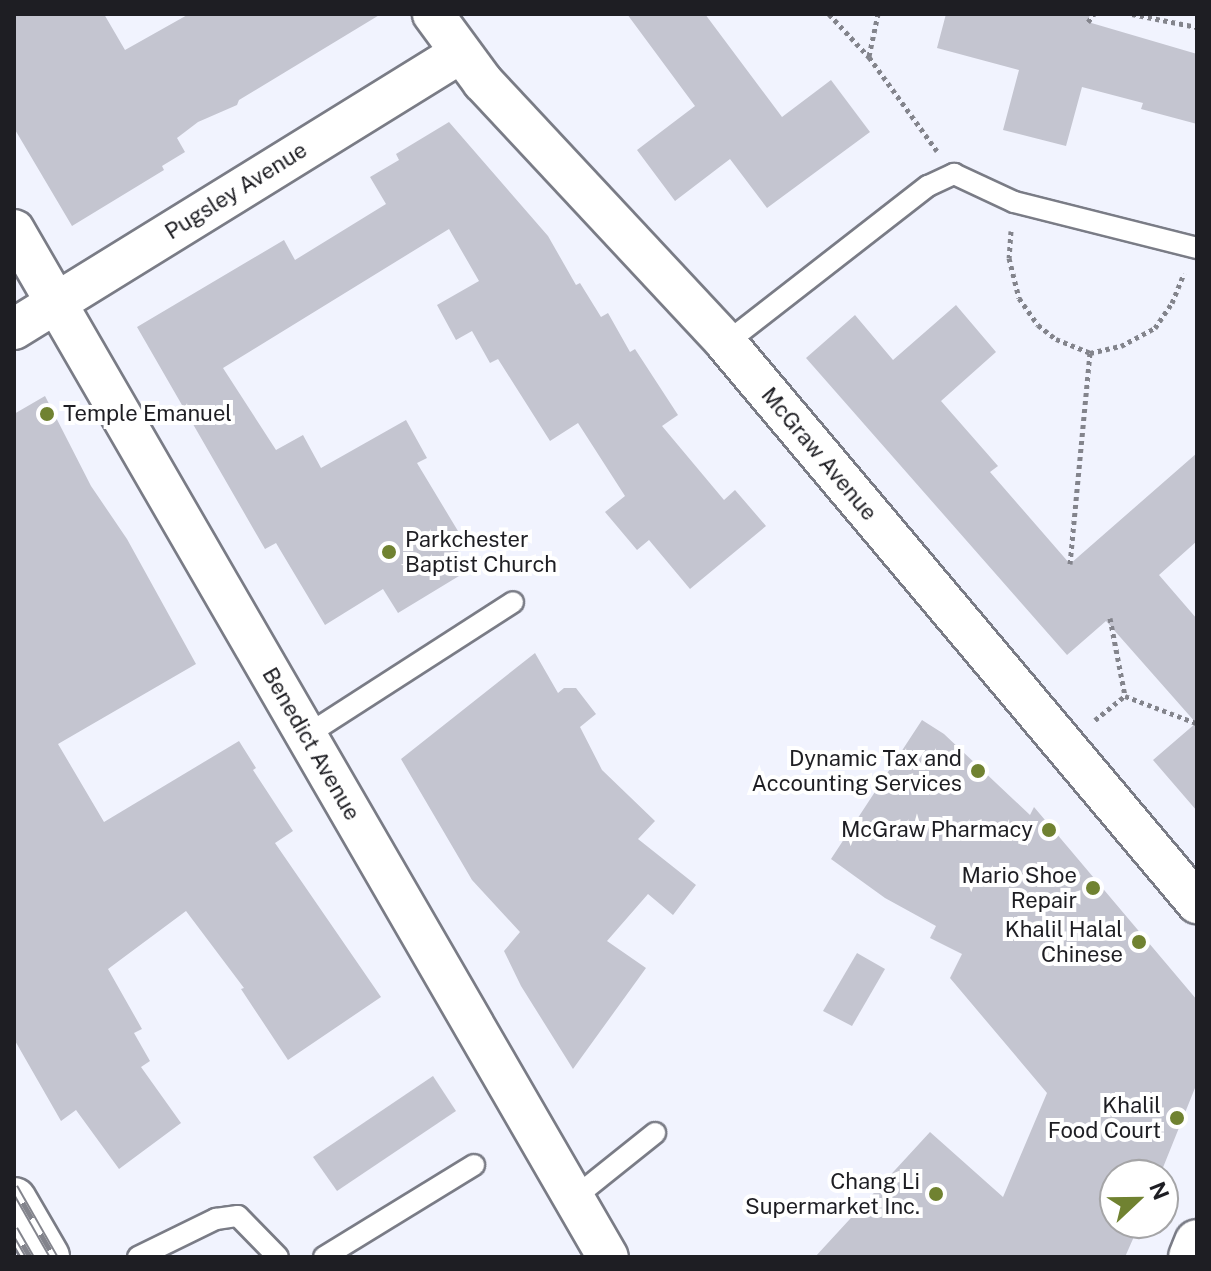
<!DOCTYPE html>
<html>
<head>
<meta charset="utf-8">
<style>
	body { margin:0 }
	#map { position:relative; width:1211px; height:1271px; overflow:hidden; background:#f1f3fe; font-family:"Public Sans",sans-serif }
	div>[style] { position:absolute }
	.building>* { inset:0; background:#c4c5d0 }
	.path>* { height:5px; margin-top:-2.5px; transform-origin:0; background:repeating-linear-gradient(90deg,#83848c 0 4px,transparent 0 8px) }
	.roads { filter:drop-shadow(2px 0 #7a7c86) drop-shadow(-2px 0 #7a7c86) drop-shadow(0 2px #7a7c86) drop-shadow(0 -2px #7a7c86) }
	.service>* { height:20px; margin:-10px; padding:0 10px; transform-origin:10px; border-radius:10px; background:#fff }
	.minor>* { height:40px; margin:-20px; padding:0 20px; transform-origin:20px; border-radius:20px; background:#fff }
	.tertiary>* { height:44px; margin:-22px; padding:0 22px; transform-origin:22px; border-radius:22px; background:#fff }
	.secondary>* { height:44px; margin:-22px; padding:0 22px; transform-origin:22px; border-radius:22px; background:#fff }
	.rail>* { height:9px; margin-top:-4.5px; transform-origin:0; background:repeating-linear-gradient(90deg,#fff 0 18px,#83848c 0 36px); box-sizing:border-box; border-block:2px solid #83848c }
	.dots>* { width:22px; height:22px; translate:-50% -50%; box-sizing:border-box; border:4px solid #fff; border-radius:50% }
	span { translate:-50% -50%; white-space:nowrap; text-align:center; line-height:1.15; -webkit-text-stroke:8px #fff; paint-order:stroke }
	.street-label { font-size:22px; color:#1e1e23 }
	.poi-label { font-size:22px; color:#1e1e23 }
	.left { translate:0 -50%; text-align:left }
	.right { translate:-100% -50%; text-align:right }
	.frame { position:absolute; inset:0; border:16px solid #1e1e23; pointer-events:none }
	.north { position:absolute; left:1099px; top:1159px; width:80px; height:80px; box-sizing:border-box; background:#fff; border:2px solid #a5a5a7; border-radius:50%; rotate:68deg; font-size:22px; font-weight:700; line-height:32px; text-align:center; color:#1e1e23 }
	.north::after { content:''; display:block; margin:auto; width:28px; height:36px; background:#708231; clip-path:polygon(50% 0,100% 100%,50% 72%,0 100%) }
</style>
</head>
<body>
<div id="map">
	<div class="building">
		<i style="clip-path:polygon(14px 14px,104px 14px,125px 50px,189px 14px,381px 14px,239px 100px,237px 105px,198px 122px,177px 138px,185px 152px,162px 166px,164px 170px,72px 226px,14px 128px)"></i>
		<i style="clip-path:polygon(627px 14px,705px 14px,782px 117px,831px 80px,870px 132px,767px 208px,730px 159px,675px 201px,637px 150px,695px 106px)"></i>
		<i style="clip-path:polygon(946px 14px,1090px 14px,1088px 22px,1197px 54px,1197px 124px,1141px 109px,1143px 103px,1082px 87px,1066px 146px,1003px 130px,1019px 70px,937px 48px)"></i>
		<i style="clip-path:polygon(449px 122px,548px 236px,576px 285px,580px 283px,601px 317px,608px 313px,630px 352px,635px 349px,678px 415px,662px 426px,724px 500px,735px 490px,766px 526px,690px 589px,649px 540px,637px 550px,605px 512px,625px 496px,578px 423px,550px 441px,498px 359px,490px 363px,472px 331px,456px 340px,437px 305px,479px 281px,449px 229px,223px 368px,276px 450px,303px 435px,321px 468px,406px 420px,427px 458px,417px 463px,467px 546px,448px 558px,459px 576px,398px 613px,383px 589px,325px 625px,276px 543px,265px 549px,137px 327px,284px 240px,295px 260px,386px 204px,370px 177px,399px 160px,396px 154px)"></i>
		<i style="clip-path:polygon(956px 305px,996px 352px,941px 401px,998px 466px,990px 472px,1070px 564px,1197px 453px,1197px 541px,1159px 575px,1197px 619px,1197px 811px,1153px 760px,1196px 723px,1106px 621px,1067px 655px,806px 358px,855px 315px,893px 360px)"></i>
		<i style="clip-path:polygon(45px 396px,91px 486px,127px 539px,196px 664px,58px 744px,104px 822px,239px 741px,256px 768px,253px 770px,293px 831px,275px 843px,381px 997px,288px 1060px,241px 989px,244px 988px,186px 911px,108px 969px,142px 1029px,134px 1033px,150px 1061px,141px 1067px,181px 1123px,119px 1169px,76px 1110px,61px 1121px,14px 1039px,14px 414px)"></i>
		<i style="clip-path:polygon(535px 653px,558px 693px,564px 688px,576px 688px,596px 714px,580px 727px,602px 770px,655px 821px,638px 839px,696px 885px,673px 915px,648px 894px,607px 941px,646px 968px,573px 1069px,521px 986px,504px 951px,520px 932px,472px 880px,401px 759px)"></i>
		<i style="clip-path:polygon(922px 720px,944px 734px,1030px 815px,1034px 807px,1197px 1000px,1197px 1083px,1160px 1175px,1115px 1175px,1115px 1223px,1140px 1223px,1125px 1257px,815px 1257px,930px 1132px,1003px 1197px,1047px 1093px,950px 978px,962px 954px,930px 938px,936px 926px,885px 898px,831px 859px)"></i>
		<i style="clip-path:polygon(857px 953px,885px 969px,852px 1026px,823px 1011px)"></i>
		<i style="clip-path:polygon(433px 1076px,456px 1111px,337px 1191px,313px 1157px)"></i>
	</div>
	<div class="path">
		<i style="left:829px;top:14px;width:59px;rotate:47.1deg"></i>
		<i style="left:869px;top:57px;width:116px;rotate:54.1deg"></i>
		<i style="left:1132px;top:14px;width:66px;rotate:11.3deg"></i>
		<i style="left:1088px;top:22px;width:10px;rotate:-53deg"></i>
		<i style="left:869px;top:56px;width:43px;rotate:-77.9deg"></i>
		<i style="left:1011px;top:231px;width:27px;rotate:94deg"></i>
		<i style="left:1009px;top:258px;width:41px;rotate:76deg"></i>
		<i style="left:1019px;top:298px;width:33px;rotate:55deg"></i>
		<i style="left:1038px;top:325px;width:23px;rotate:38deg"></i>
		<i style="left:1056px;top:339px;width:37px;rotate:22deg"></i>
		<i style="left:1090px;top:353px;width:32px;rotate:-13deg"></i>
		<i style="left:1121px;top:346px;width:38px;rotate:-28deg"></i>
		<i style="left:1155px;top:328px;width:30px;rotate:-56deg"></i>
		<i style="left:1172px;top:303px;width:32px;rotate:-68deg"></i>
		<i style="left:1070px;top:564px;width:212px;rotate:-84.6deg"></i>
		<i style="left:1110px;top:618px;width:79px;rotate:79.1deg"></i>
		<i style="left:1125px;top:696px;width:76px;rotate:20.8deg"></i>
		<i style="left:1095px;top:720px;width:38px;rotate:-39deg"></i>
	</div>
	<div class="roads">
		<div class="service">
			<i style="left:726px;top:343px;width:256px;rotate:-37.9deg"></i>
			<i style="left:928px;top:186px;width:29px;rotate:-25deg"></i>
			<i style="left:954px;top:174px;width:66px;rotate:25deg"></i>
			<i style="left:1014px;top:202px;width:189px;rotate:14.1deg"></i>
			<i style="left:307px;top:735px;width:245px;rotate:-32.8deg"></i>
			<i style="left:574px;top:1198px;width:104px;rotate:-38.7deg"></i>
			<i style="left:138px;top:1257px;width:87px;rotate:-26deg"></i>
			<i style="left:216px;top:1219px;width:22px;rotate:-8deg"></i>
			<i style="left:238px;top:1216px;width:57px;rotate:45.7deg"></i>
			<i style="left:324px;top:1257px;width:176px;rotate:-31.5deg"></i>
		</div>
		<div class="minor">
			<i style="left:433px;top:14px;width:84px;rotate:53.7deg"></i>
			<i style="left:483px;top:82px;width:357px;rotate:47deg"></i>
			<i style="left:726px;top:343px;width:732px;rotate:49.93deg"></i>
			<i style="left:14px;top:230px;width:1186px;rotate:59.96deg"></i>
			<i style="left:14px;top:329px;width:523px;rotate:-31.72deg"></i>
		</div>
		<div class="tertiary">
			<i style="left:1191px;top:1257px;width:16px;rotate:-68deg"></i>
		</div>
		<div class="secondary">
			<i style="left:14px;top:1200px;width:66px;rotate:59.9deg"></i>
		</div>
	</div>
	<div class="rail">
		<i style="left:14px;top:1187px;width:81px;rotate:60.3deg"></i>
		<i style="left:14px;top:1229px;width:32px;rotate:60deg"></i>
	</div>
	<div class="dots">
		<i style="left:47px;top:414px;background:#708231"></i>
		<i style="left:389px;top:552px;background:#708231"></i>
		<i style="left:978px;top:771px;background:#708231"></i>
		<i style="left:1049px;top:830px;background:#708231"></i>
		<i style="left:1093px;top:888px;background:#708231"></i>
		<i style="left:1139px;top:942px;background:#708231"></i>
		<i style="left:1177px;top:1118px;background:#708231"></i>
		<i style="left:936px;top:1194px;background:#708231"></i>
	</div>
	<div class="street-label">
		<span style="left:236px;top:191px;rotate:-32deg">Pugsley Avenue</span>
		<span style="left:819px;top:454px;rotate:50deg">McGraw Avenue</span>
		<span style="left:311px;top:744px;rotate:60deg">Benedict Avenue</span>
	</div>
	<div class="poi-label">
		<span class="left" style="left:63px;top:414px">Temple Emanuel</span>
		<span class="left" style="left:405px;top:552px">Parkchester<br>Baptist Church</span>
		<span class="right" style="left:962px;top:771px">Dynamic Tax and<br>Accounting Services</span>
		<span class="right" style="left:1033px;top:830px">McGraw Pharmacy</span>
		<span class="right" style="left:1077px;top:888px">Mario Shoe<br>Repair</span>
		<span class="right" style="left:1123px;top:942px">Khalil Halal<br>Chinese</span>
		<span class="right" style="left:1161px;top:1118px">Khalil<br>Food Court</span>
		<span class="right" style="left:920px;top:1194px">Chang Li<br>Supermarket Inc.</span>
	</div>
	<div class="frame"></div>
	<div class="north">N</div>
</div>
</body>
</html>
